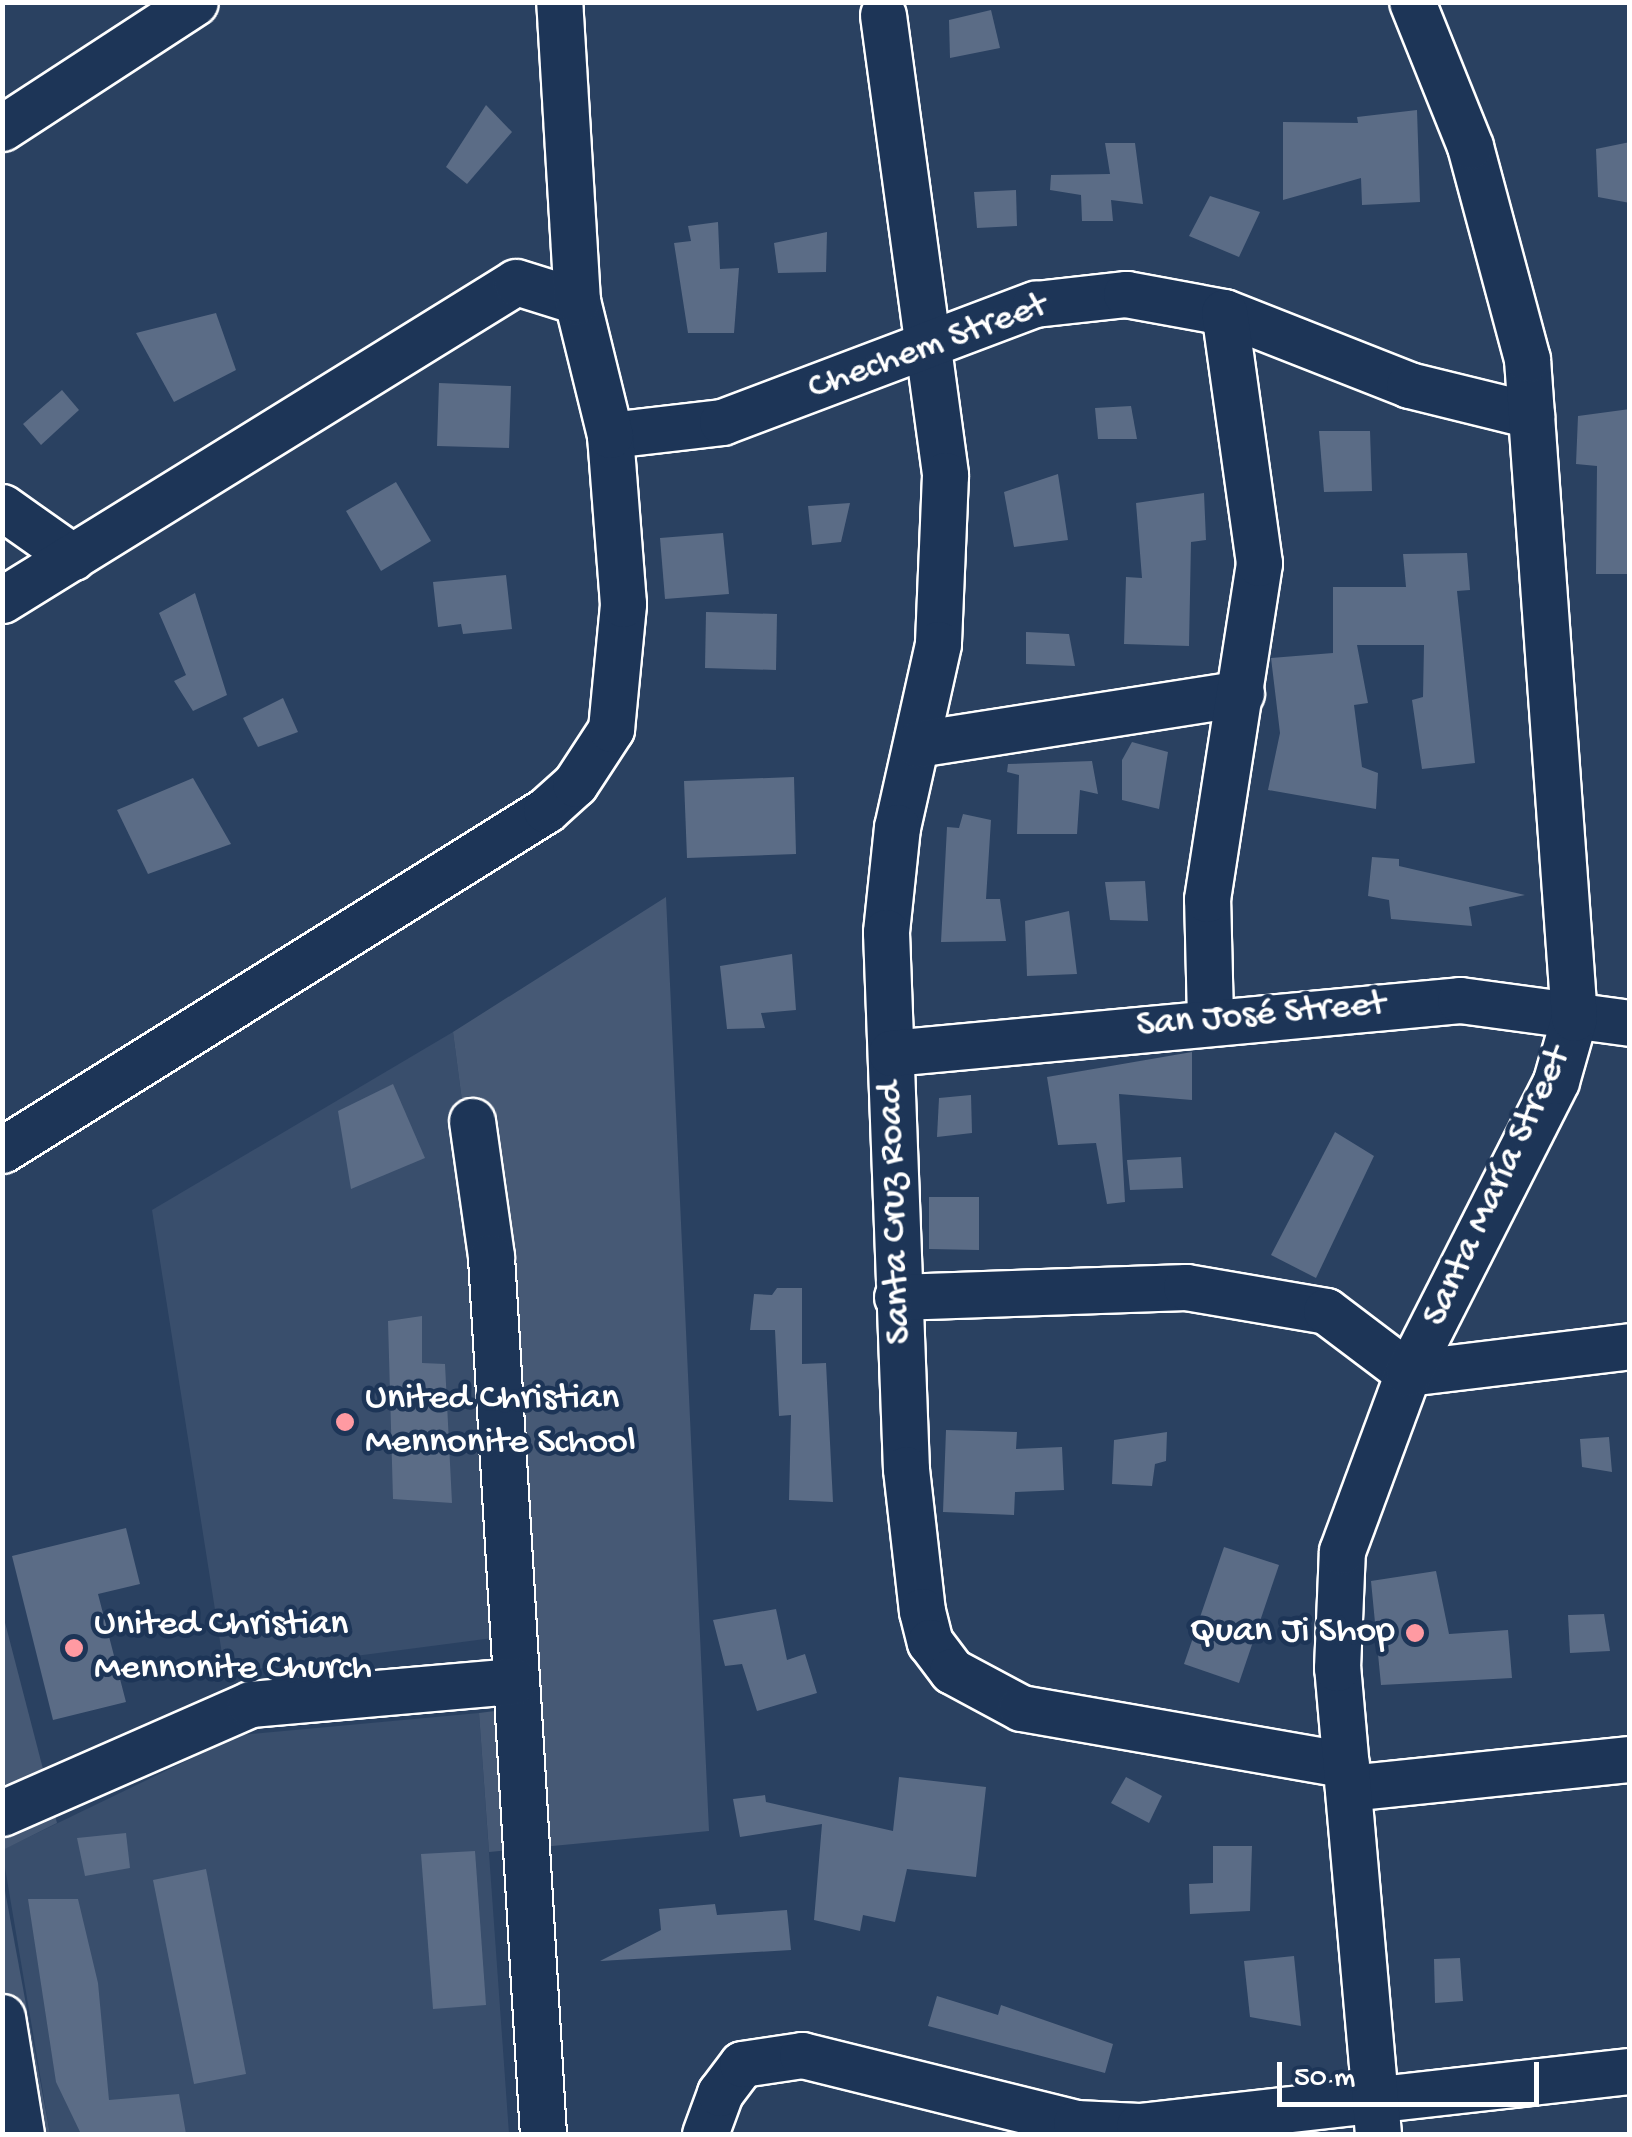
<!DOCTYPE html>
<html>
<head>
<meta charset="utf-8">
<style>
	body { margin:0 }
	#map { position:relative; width:1632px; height:2137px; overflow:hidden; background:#2a4161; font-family:"Gochi Hand",sans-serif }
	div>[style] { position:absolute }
	.built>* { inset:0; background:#394e6c }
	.green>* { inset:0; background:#465975 }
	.building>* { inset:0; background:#5b6c86 }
	.roads { filter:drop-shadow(2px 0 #fff) drop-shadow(-2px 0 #fff) drop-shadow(0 2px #fff) drop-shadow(0 -2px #fff) }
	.minor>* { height:45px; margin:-22.5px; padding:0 22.5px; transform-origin:22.5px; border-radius:22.5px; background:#1d3557 }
	.dots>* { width:28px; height:28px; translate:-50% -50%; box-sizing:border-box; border:5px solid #1d3557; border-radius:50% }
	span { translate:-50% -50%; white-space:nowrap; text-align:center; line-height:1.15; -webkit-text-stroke:9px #1d3557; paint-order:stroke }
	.street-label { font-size:38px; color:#fff }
	.poi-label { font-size:38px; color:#fff }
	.left { translate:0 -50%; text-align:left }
	.right { translate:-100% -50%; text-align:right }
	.frame { position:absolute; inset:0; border:5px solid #fff; pointer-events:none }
	.scale { position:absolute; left:1277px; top:2062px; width:262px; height:45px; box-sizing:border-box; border:5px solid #fff; border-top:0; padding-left:12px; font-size:30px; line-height:35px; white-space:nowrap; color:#fff; -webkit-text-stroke:8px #1d3557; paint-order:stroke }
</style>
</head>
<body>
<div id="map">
	<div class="built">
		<i style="clip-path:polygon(453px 1032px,532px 1633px,225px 1673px,152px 1210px)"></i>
		<i style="clip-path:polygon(479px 1713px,509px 2134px,50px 2134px,2px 1850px,240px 1735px)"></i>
	</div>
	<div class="green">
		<i style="clip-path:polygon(666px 897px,709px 1831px,489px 1852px,479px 1713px,541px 1705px,453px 1032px)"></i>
		<i style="clip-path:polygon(2px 1611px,57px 1823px,3px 1850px,2px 1850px)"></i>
		<i style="clip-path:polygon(3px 1880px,50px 2134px,3px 2134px)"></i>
	</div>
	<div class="building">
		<i style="clip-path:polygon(991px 10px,1000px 48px,950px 58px,949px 20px)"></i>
		<i style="clip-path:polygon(486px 105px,512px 132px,467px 184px,446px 167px)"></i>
		<i style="clip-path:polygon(1417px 110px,1420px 202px,1362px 205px,1361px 178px,1283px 200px,1283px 122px,1358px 123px,1357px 117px)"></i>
		<i style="clip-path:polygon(1630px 142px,1630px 203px,1598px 197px,1596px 149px)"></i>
		<i style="clip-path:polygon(1105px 143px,1135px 143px,1143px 204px,1111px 200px,1113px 221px,1082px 221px,1081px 195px,1050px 190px,1051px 175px,1110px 174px)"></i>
		<i style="clip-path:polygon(1016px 190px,1017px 226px,977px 228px,974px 192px)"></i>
		<i style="clip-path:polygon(1210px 196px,1260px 212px,1239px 257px,1189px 236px)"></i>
		<i style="clip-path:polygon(718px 222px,720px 269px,739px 268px,734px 333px,688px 333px,674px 243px,691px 241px,688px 226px)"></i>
		<i style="clip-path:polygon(827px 232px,826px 272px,778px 273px,774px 243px)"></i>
		<i style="clip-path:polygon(216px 313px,236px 370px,174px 402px,136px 333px)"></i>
		<i style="clip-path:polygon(439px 383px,511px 386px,509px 448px,437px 446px)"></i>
		<i style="clip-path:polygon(62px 390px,79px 410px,41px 445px,23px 424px)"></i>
		<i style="clip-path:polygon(1131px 406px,1137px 439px,1098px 439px,1095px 408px)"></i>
		<i style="clip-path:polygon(1630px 409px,1630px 574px,1596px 574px,1597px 466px,1576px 464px,1578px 416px)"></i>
		<i style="clip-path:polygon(1319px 431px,1370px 431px,1372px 491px,1324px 492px)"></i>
		<i style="clip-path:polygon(1058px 474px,1068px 540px,1014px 547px,1004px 492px)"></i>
		<i style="clip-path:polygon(396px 482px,431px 541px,381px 571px,346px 511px)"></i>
		<i style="clip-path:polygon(1204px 493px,1206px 540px,1191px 542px,1189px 646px,1124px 644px,1126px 577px,1142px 578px,1136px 503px)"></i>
		<i style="clip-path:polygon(850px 503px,841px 542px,812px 545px,808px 506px)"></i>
		<i style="clip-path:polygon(723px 533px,729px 594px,665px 599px,660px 538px)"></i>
		<i style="clip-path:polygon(1467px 553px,1470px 590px,1457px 591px,1475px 763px,1422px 769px,1412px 700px,1423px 697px,1424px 645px,1357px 645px,1368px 703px,1354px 705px,1362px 767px,1378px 773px,1376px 809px,1268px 790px,1280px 733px,1271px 658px,1333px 653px,1333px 587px,1406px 587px,1403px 554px)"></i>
		<i style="clip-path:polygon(506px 575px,512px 629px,463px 634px,461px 624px,438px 627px,433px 582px)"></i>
		<i style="clip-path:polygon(195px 593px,227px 695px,193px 711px,174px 681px,186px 675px,159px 613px)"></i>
		<i style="clip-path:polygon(706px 612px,777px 614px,776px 670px,705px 668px)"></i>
		<i style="clip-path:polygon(1026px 632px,1069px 634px,1075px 666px,1026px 664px)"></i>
		<i style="clip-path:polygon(283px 698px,298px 732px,258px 747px,243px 718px)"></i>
		<i style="clip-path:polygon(1132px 742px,1168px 752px,1159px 809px,1122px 800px,1122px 760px)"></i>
		<i style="clip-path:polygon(1092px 761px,1098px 794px,1080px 790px,1077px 834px,1017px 834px,1019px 775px,1007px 772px,1008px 764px)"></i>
		<i style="clip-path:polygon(794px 777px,796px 854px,687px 858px,684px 781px)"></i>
		<i style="clip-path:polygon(193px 778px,231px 844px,148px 874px,117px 810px)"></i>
		<i style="clip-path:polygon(963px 814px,991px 820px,986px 899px,1000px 899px,1006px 941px,941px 942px,947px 827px,959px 828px)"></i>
		<i style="clip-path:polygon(1372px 857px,1399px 859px,1399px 866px,1525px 895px,1469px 907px,1472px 926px,1391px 919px,1389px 900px,1368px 896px)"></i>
		<i style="clip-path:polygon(1145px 881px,1148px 921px,1110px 920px,1105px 882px)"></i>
		<i style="clip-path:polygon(1069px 911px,1077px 974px,1027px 976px,1025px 921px)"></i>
		<i style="clip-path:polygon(792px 954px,796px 1010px,761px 1013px,765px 1028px,727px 1029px,720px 966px)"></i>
		<i style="clip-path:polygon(1192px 1052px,1192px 1100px,1119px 1094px,1125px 1202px,1107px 1204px,1096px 1143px,1058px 1145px,1047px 1077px)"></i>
		<i style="clip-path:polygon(393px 1084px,425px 1158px,351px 1189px,338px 1111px)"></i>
		<i style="clip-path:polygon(971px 1095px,972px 1133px,937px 1137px,939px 1098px)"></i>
		<i style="clip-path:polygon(1335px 1132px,1374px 1156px,1316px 1278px,1271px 1255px)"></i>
		<i style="clip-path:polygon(1181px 1157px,1183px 1188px,1130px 1190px,1127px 1160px)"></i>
		<i style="clip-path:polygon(929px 1197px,979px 1197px,979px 1250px,929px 1249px)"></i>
		<i style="clip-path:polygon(777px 1288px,802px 1288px,802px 1364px,826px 1363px,833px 1502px,789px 1500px,791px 1415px,779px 1416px,775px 1330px,750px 1330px,754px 1294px,772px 1295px)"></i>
		<i style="clip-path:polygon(422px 1316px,422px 1363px,445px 1364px,452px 1503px,393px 1499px,388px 1321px)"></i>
		<i style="clip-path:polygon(946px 1430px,1017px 1432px,1016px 1449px,1062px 1447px,1064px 1490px,1015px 1492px,1014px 1515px,943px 1512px)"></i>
		<i style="clip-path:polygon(1167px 1432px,1166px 1461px,1155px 1464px,1152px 1486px,1112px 1484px,1114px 1440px)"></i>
		<i style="clip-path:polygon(1609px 1437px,1612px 1472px,1582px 1467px,1580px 1439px)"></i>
		<i style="clip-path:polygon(126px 1528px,140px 1584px,98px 1594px,126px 1702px,53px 1720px,12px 1556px)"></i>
		<i style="clip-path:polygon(1224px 1547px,1279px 1565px,1239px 1683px,1184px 1664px)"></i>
		<i style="clip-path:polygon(1436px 1571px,1449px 1634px,1508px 1630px,1512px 1678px,1381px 1685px,1371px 1581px)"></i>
		<i style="clip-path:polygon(776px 1609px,787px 1660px,805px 1654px,817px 1693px,757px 1711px,742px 1664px,725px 1666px,713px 1620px)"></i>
		<i style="clip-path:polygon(1604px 1614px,1610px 1651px,1570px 1653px,1568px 1615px)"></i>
		<i style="clip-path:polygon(899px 1777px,986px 1787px,976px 1877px,907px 1869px,895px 1922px,863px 1915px,860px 1931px,814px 1920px,822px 1824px,740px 1837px,733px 1799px,765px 1795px,766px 1802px,893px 1831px)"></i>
		<i style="clip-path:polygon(1126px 1777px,1162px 1796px,1149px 1823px,1111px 1803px)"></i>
		<i style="clip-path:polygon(126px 1833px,130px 1868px,85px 1876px,77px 1838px)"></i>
		<i style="clip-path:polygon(1213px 1846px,1252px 1846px,1250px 1911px,1190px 1914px,1189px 1884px,1213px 1883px)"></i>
		<i style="clip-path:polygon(475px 1851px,486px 2005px,433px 2009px,421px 1854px)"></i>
		<i style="clip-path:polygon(206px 1869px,246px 2074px,194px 2084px,153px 1880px)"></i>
		<i style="clip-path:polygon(28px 1899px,78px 1899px,98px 1983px,109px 2100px,179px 2094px,186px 2134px,81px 2134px,56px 2082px)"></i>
		<i style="clip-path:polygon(715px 1904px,717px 1915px,787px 1910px,791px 1950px,600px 1961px,661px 1930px,659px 1909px)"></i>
		<i style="clip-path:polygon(1294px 1956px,1301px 2026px,1250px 2017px,1244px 1961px)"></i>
		<i style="clip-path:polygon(1460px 1958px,1463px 2001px,1435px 2003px,1434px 1959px)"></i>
		<i style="clip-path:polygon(937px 1996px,998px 2015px,1001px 2005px,1113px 2044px,1105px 2073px,928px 2026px)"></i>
	</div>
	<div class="roads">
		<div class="minor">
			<i style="left:883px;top:15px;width:464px;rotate:82.3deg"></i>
			<i style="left:945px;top:475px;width:169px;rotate:92.4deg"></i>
			<i style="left:938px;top:644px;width:188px;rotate:102.6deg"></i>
			<i style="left:897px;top:827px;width:106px;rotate:96deg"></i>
			<i style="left:886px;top:932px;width:537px;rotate:87.87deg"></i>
			<i style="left:906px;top:1469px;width:143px;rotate:83.6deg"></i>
			<i style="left:922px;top:1611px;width:32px;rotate:76deg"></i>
			<i style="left:930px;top:1642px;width:36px;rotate:53deg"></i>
			<i style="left:952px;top:1671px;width:78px;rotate:28.2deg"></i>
			<i style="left:1021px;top:1708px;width:330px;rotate:9.9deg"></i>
			<i style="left:2px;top:128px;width:230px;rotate:-33.1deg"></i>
			<i style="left:610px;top:435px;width:113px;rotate:-6.6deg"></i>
			<i style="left:722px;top:422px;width:335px;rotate:-20.7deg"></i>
			<i style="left:1035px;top:304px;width:92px;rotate:-6.3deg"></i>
			<i style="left:1126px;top:294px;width:100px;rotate:10.4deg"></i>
			<i style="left:1224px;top:312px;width:199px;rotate:21.5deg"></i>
			<i style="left:1409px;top:385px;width:126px;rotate:13.8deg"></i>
			<i style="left:2px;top:507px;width:87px;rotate:35.2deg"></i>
			<i style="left:2px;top:600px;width:604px;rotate:-31.74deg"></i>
			<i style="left:516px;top:282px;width:64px;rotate:17.3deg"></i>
			<i style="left:917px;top:744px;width:328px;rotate:-8.9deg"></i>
			<i style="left:1210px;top:1018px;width:119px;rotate:-91.4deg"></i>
			<i style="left:1207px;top:899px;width:340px;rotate:-81.2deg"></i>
			<i style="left:1259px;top:563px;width:253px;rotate:-97.9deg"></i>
			<i style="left:891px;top:1053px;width:571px;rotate:-5.32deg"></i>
			<i style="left:1460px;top:1000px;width:172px;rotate:7.7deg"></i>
			<i style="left:472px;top:1121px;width:137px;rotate:82deg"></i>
			<i style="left:491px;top:1257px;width:879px;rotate:86.61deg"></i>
			<i style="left:2px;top:1150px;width:642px;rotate:-32.01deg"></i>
			<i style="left:546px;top:810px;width:39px;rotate:-42deg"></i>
			<i style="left:575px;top:784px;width:66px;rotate:-56.8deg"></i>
			<i style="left:611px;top:729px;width:126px;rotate:-84.5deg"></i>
			<i style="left:623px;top:604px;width:169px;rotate:-94.4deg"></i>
			<i style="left:610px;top:435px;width:138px;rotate:-103.8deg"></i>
			<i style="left:577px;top:301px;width:300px;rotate:-93.4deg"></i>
			<i style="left:897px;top:1297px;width:289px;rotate:-2deg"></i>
			<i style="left:1186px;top:1287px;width:142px;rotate:9.7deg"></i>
			<i style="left:1326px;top:1311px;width:103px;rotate:37.1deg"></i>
			<i style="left:1408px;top:1373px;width:224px;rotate:-6.9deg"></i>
			<i style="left:1348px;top:1788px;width:283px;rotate:-5.9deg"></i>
			<i style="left:2px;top:1813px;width:271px;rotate:-23.7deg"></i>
			<i style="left:250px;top:1704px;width:266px;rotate:-5deg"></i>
			<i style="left:2px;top:2017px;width:119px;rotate:80.8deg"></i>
			<i style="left:705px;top:2134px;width:44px;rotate:-69.9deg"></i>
			<i style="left:720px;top:2093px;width:36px;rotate:-53deg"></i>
			<i style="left:742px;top:2064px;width:61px;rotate:-8.5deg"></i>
			<i style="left:802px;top:2055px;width:282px;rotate:13.9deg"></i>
			<i style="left:1076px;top:2123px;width:63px;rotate:2.7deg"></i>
			<i style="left:1139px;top:2126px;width:494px;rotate:-6.4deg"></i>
			<i style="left:1378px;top:2134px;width:468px;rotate:-95deg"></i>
			<i style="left:1337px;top:1668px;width:117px;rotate:-87.6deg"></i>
			<i style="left:1342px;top:1551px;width:190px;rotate:-69.7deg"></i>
			<i style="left:1408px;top:1373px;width:327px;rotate:-63.1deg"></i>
			<i style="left:1556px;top:1081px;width:66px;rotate:-74.1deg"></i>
			<i style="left:1574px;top:1018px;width:661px;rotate:-94.08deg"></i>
			<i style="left:1527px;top:359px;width:220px;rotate:-105deg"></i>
			<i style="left:1470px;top:146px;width:155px;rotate:-111.9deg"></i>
		</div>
	</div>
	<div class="dots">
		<i style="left:345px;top:1422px;background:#ff9aa2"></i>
		<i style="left:1415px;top:1633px;background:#ff9aa2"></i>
		<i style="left:74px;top:1648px;background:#ff9aa2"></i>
	</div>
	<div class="street-label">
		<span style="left:928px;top:348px;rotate:-20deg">Chechem Street</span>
		<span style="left:1261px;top:1016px;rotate:-5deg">San José Street</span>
		<span style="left:1498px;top:1187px;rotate:-65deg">Santa María Street</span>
		<span style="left:896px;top:1213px;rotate:-92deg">Santa Cruz Road</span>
	</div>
	<div class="poi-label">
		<span class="left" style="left:365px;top:1422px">United Christian<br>Mennonite School</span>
		<span class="left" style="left:94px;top:1648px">United Christian<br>Mennonite Church</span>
		<span class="right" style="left:1395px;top:1633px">Quan Ji Shop</span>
	</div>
	<div class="frame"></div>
	<div class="scale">50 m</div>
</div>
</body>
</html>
